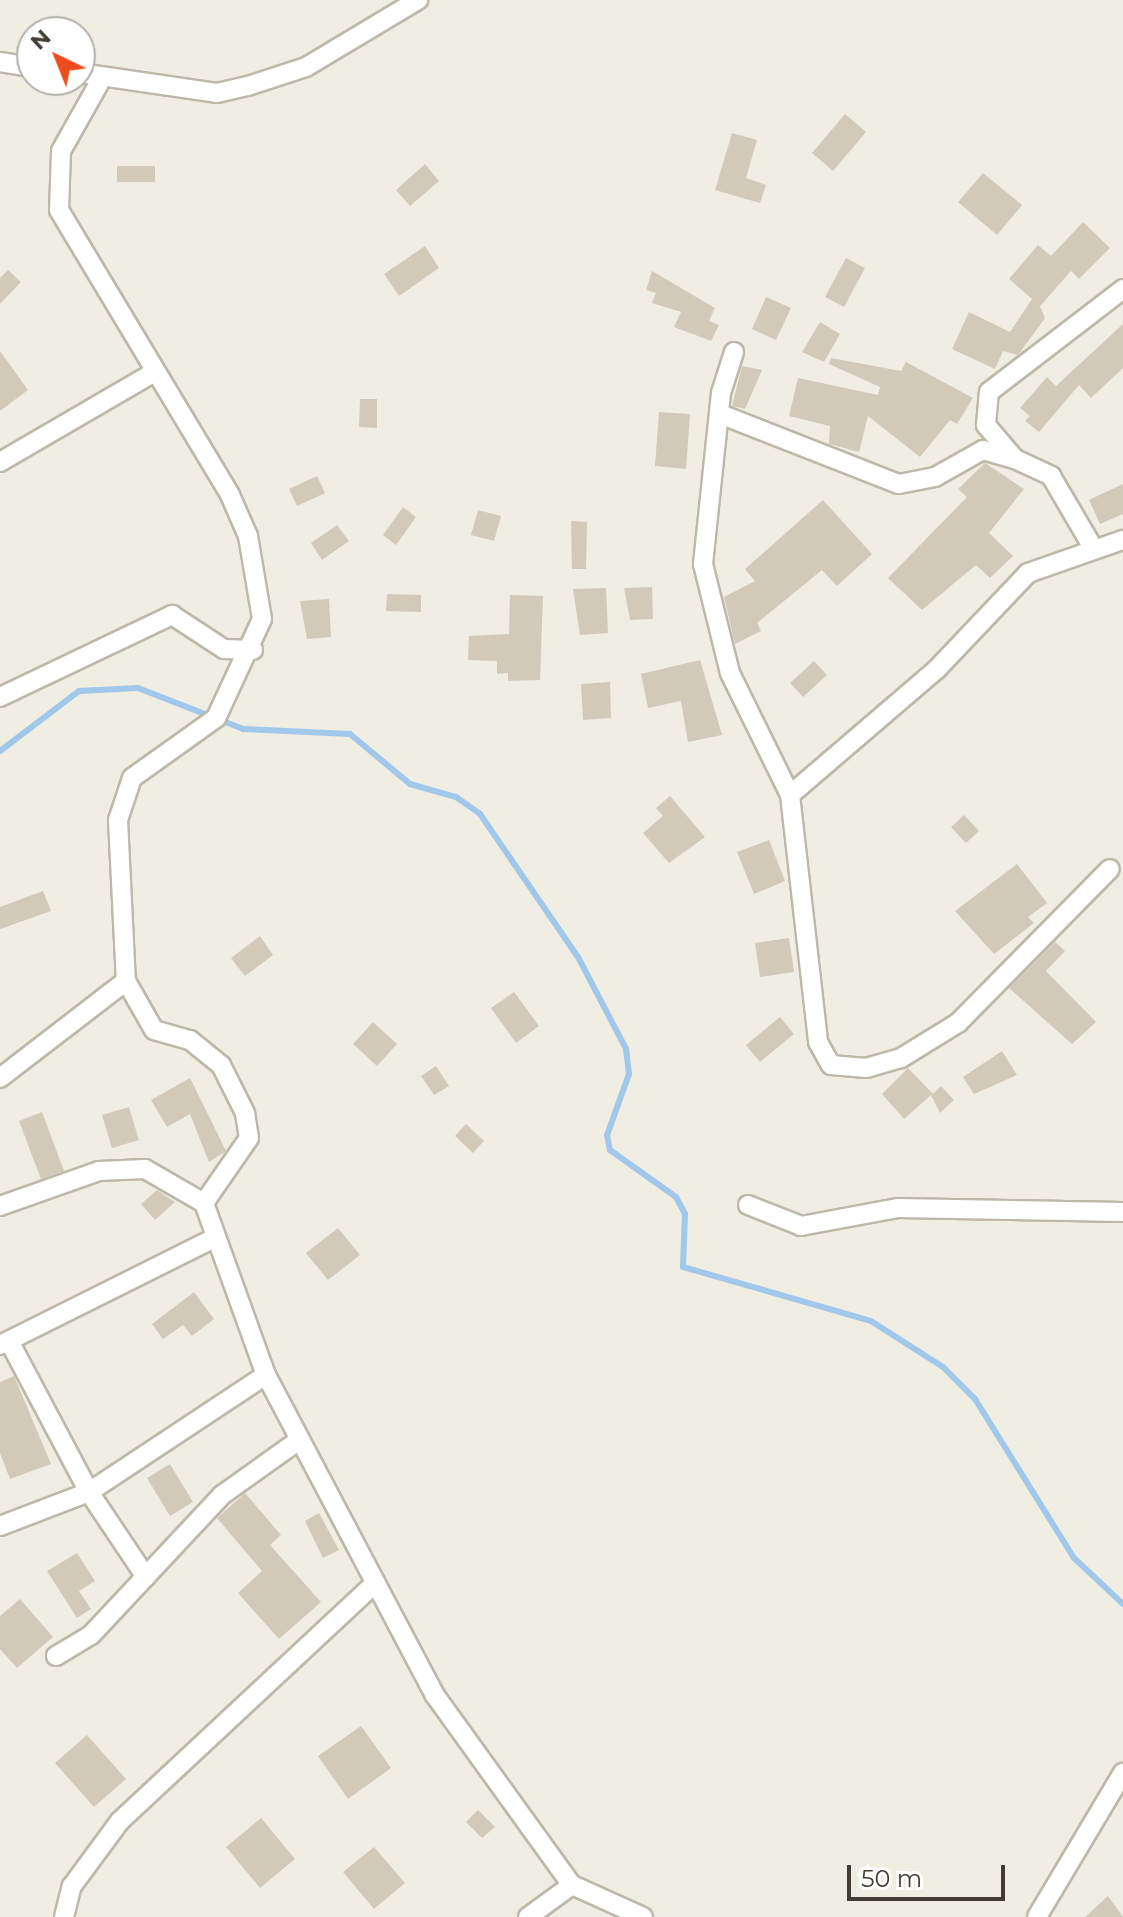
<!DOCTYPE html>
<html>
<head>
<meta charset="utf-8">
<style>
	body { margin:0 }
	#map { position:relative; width:1123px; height:1917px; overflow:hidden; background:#f0ede3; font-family:Montserrat,sans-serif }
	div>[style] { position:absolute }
	.stream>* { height:6px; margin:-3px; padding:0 3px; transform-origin:3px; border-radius:3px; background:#a1c7eb }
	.building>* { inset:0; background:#d1cab9 }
	.roads { filter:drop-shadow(2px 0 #beb8a9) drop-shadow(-2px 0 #beb8a9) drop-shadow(0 2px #beb8a9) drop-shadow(0 -2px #beb8a9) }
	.minor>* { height:18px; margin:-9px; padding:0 9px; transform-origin:9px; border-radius:9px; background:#fff }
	span { translate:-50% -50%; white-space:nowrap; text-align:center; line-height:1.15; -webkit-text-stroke:7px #fff; paint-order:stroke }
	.north { position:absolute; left:16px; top:16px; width:80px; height:80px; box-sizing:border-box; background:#fff; border:2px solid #b3b1ae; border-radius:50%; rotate:317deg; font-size:22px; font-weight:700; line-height:32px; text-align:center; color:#423d34 }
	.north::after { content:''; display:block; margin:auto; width:28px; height:36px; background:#ee4c1d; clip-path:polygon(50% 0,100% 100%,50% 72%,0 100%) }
	.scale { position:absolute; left:847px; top:1865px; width:158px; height:36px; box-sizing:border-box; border:4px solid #423d34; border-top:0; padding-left:10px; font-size:24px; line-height:28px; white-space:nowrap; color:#423d34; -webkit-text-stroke:6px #fff; paint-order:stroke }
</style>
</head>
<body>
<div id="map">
	<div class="stream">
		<i style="left:0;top:751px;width:99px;rotate:-37.2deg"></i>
		<i style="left:79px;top:691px;width:59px;rotate:-2.9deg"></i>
		<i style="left:138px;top:688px;width:113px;rotate:21.3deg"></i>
		<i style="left:243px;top:729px;width:107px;rotate:2.7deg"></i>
		<i style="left:350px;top:734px;width:78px;rotate:39.8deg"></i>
		<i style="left:410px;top:784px;width:48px;rotate:15.8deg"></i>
		<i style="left:456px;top:797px;width:29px;rotate:35deg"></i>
		<i style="left:480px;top:814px;width:173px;rotate:55.6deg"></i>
		<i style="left:578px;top:957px;width:104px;rotate:62.4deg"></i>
		<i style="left:626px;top:1049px;width:25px;rotate:83deg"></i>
		<i style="left:629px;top:1074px;width:65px;rotate:109.8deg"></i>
		<i style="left:607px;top:1135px;width:15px;rotate:79deg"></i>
		<i style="left:610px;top:1150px;width:81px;rotate:35.5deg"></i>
		<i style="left:676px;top:1197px;width:19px;rotate:62deg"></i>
		<i style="left:685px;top:1214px;width:53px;rotate:92.2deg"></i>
		<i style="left:683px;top:1267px;width:196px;rotate:16deg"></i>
		<i style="left:871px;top:1321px;width:85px;rotate:32.6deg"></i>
		<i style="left:943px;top:1367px;width:45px;rotate:45deg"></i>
		<i style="left:975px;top:1399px;width:187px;rotate:58.1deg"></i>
		<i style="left:1074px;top:1558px;width:67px;rotate:43.2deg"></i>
	</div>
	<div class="building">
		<i style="clip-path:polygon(845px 114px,866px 132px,833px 171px,812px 153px)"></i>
		<i style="clip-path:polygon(732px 133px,757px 140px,746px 178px,766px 185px,760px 203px,715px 190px)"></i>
		<i style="clip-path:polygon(425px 164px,439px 181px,410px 206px,396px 190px)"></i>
		<i style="clip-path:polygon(117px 166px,155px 166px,155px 182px,117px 182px)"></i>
		<i style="clip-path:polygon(983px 173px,1022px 205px,997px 235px,958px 202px)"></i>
		<i style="clip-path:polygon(1083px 222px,1110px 248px,1079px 279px,1071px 271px,1040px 306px,1045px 318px,1018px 355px,1003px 351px,995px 369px,952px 349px,969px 312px,1010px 332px,1032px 299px,1009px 279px,1038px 245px,1051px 256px)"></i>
		<i style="clip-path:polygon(425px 246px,439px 268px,399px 296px,384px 274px)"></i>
		<i style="clip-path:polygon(846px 258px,865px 268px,844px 307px,825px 297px)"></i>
		<i style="clip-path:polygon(8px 270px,21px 282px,0 304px,0 278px)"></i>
		<i style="clip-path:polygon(652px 271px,715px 308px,709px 321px,719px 325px,711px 341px,674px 327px,681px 312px,652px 303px,656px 293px,646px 290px)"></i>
		<i style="clip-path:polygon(766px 297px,791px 308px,776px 340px,752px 329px)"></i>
		<i style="clip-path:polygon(820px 322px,840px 334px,824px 362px,802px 352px)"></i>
		<i style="clip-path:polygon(1123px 324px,1123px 368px,1091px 398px,1079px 385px,1039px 432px,1025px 421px,1030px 416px,1020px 408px,1047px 377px,1056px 386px)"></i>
		<i style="clip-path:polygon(0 351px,28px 390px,0 411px)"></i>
		<i style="clip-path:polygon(831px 358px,901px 371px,906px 362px,973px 398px,957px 424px,950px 420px,920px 457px,868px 416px,859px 452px,829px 444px,830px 426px,789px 416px,798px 378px,878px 395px,880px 387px,829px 364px)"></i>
		<i style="clip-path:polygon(742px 366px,762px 370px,745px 409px,732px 406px)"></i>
		<i style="clip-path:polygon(360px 399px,377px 399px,377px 428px,359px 427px)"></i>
		<i style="clip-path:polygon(659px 412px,690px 414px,686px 469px,655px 466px)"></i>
		<i style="clip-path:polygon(985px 463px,1024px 489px,989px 533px,1013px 556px,990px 578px,976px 565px,922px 610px,888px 578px,967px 497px,958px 489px)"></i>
		<i style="clip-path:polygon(317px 476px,325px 493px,297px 506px,289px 489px)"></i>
		<i style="clip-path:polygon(1123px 484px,1123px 514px,1100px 524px,1089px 500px)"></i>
		<i style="clip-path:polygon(823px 500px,872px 554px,837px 586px,822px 570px,757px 623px,761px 631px,735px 644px,724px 597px,755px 581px,745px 569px)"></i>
		<i style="clip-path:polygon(403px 507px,416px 517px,396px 545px,383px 535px)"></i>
		<i style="clip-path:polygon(478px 510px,501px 516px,494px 541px,471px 535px)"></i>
		<i style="clip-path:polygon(571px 521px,587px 522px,586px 569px,572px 569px)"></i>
		<i style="clip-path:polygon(337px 525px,349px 541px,322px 560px,311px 543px)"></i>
		<i style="clip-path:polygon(652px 587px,653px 619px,630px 620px,624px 588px)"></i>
		<i style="clip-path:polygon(606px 588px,608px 633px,580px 635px,573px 589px)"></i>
		<i style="clip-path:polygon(387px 594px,421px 595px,421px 612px,386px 611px)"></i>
		<i style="clip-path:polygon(510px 595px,543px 596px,540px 680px,508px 681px,508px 673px,497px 674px,497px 661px,468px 660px,469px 636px,509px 634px)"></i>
		<i style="clip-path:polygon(329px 599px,331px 637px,307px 639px,300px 601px)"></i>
		<i style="clip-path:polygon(700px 660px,722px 735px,688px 742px,681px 701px,648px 708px,641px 674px)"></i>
		<i style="clip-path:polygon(814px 661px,827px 675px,803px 697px,790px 683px)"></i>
		<i style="clip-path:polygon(610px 682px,611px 718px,583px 720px,581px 684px)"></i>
		<i style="clip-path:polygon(670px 796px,705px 837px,669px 863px,643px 833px,663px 816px,656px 808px)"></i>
		<i style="clip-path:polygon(964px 815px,979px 831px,966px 843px,951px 827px)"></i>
		<i style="clip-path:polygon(769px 840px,785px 881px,754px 894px,737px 852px)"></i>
		<i style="clip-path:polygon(1017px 864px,1047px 903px,1028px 917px,1034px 923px,994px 954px,955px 911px)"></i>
		<i style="clip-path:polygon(43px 891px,51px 911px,0 929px,0 907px)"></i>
		<i style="clip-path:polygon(260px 936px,273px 955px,245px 976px,231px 958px)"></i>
		<i style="clip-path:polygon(789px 938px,794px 972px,760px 977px,755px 943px)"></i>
		<i style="clip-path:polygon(1055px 942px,1065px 951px,1046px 971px,1096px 1022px,1072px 1044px,1009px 988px)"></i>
		<i style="clip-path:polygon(514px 992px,539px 1026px,516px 1043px,491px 1008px)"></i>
		<i style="clip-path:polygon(780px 1017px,794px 1034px,760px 1062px,746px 1045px)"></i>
		<i style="clip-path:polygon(373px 1022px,397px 1044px,377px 1066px,353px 1044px)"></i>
		<i style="clip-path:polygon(1002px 1051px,1017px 1075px,974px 1094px,963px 1077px)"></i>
		<i style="clip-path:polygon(436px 1066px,449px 1086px,434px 1095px,421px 1076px)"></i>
		<i style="clip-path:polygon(908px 1068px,933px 1094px,941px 1086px,954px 1100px,940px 1113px,931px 1095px,904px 1119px,882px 1094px)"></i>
		<i style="clip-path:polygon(190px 1078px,226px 1151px,209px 1162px,190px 1114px,167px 1127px,151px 1100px)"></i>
		<i style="clip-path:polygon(129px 1107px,139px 1140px,112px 1148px,102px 1115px)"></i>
		<i style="clip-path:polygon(42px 1112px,64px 1171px,41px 1179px,19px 1121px)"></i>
		<i style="clip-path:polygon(466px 1124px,484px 1141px,473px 1153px,455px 1136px)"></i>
		<i style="clip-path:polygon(157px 1190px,175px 1202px,155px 1220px,141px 1204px)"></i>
		<i style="clip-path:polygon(338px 1228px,360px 1255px,328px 1280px,306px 1253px)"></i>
		<i style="clip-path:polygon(194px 1292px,214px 1319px,192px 1336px,183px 1325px,163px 1339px,152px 1324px)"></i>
		<i style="clip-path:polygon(14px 1376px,51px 1464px,10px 1479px,0 1453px,0 1382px)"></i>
		<i style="clip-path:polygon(170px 1464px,193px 1502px,170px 1516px,147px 1478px)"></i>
		<i style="clip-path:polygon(245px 1493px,281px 1535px,270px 1545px,321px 1602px,279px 1639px,238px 1593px,262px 1571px,217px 1518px)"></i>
		<i style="clip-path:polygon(319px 1513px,339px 1550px,323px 1558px,305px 1521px)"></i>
		<i style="clip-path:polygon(77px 1553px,95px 1581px,79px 1591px,91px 1609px,77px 1618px,47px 1571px)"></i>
		<i style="clip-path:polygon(20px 1599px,53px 1637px,17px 1668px,0 1649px,0 1616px)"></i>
		<i style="clip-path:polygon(361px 1726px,391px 1768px,348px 1799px,318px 1756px)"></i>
		<i style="clip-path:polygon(87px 1735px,126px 1779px,94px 1807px,55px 1763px)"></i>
		<i style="clip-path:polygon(478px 1810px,495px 1827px,482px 1838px,466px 1822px)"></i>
		<i style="clip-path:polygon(261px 1818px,295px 1859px,260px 1888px,226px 1847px)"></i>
		<i style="clip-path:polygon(374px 1847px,405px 1883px,374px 1909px,343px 1872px)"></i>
		<i style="clip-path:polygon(1108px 1896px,1123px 1917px,1085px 1917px)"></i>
	</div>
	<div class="roads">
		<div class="minor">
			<i style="left:0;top:62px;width:32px;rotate:9deg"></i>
			<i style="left:80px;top:73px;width:138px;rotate:8.3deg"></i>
			<i style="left:217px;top:93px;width:32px;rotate:-13deg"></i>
			<i style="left:248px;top:86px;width:61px;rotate:-18.1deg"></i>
			<i style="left:306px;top:67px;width:131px;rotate:-30.9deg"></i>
			<i style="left:102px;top:78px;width:84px;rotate:119.3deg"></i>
			<i style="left:61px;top:151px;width:59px;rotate:91.9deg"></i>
			<i style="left:59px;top:210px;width:332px;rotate:59deg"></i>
			<i style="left:230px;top:495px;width:45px;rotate:66.3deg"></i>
			<i style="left:248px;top:536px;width:84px;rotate:80.4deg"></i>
			<i style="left:262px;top:619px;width:109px;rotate:114.9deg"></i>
			<i style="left:216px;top:718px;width:103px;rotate:144.5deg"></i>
			<i style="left:132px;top:778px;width:44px;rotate:108.4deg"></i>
			<i style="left:118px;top:820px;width:161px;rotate:87.2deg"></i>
			<i style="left:126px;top:981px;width:56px;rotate:60.3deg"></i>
			<i style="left:154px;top:1030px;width:37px;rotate:16deg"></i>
			<i style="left:190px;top:1040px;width:40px;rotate:39deg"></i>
			<i style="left:221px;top:1065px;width:54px;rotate:63.4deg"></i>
			<i style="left:245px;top:1113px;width:25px;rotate:81deg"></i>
			<i style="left:249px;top:1138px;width:79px;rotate:124.7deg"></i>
			<i style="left:204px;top:1203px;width:183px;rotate:70.2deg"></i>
			<i style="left:266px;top:1375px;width:361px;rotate:62.2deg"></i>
			<i style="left:434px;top:1694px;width:236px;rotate:54.2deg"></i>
			<i style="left:734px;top:352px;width:43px;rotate:107.6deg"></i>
			<i style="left:721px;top:393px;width:172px;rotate:96deg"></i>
			<i style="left:703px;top:564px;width:112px;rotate:76.1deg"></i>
			<i style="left:730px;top:673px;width:136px;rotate:63.8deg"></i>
			<i style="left:790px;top:795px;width:249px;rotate:83.5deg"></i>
			<i style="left:818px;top:1042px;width:26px;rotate:61deg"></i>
			<i style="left:831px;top:1065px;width:35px;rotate:5deg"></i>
			<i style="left:866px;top:1068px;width:36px;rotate:-16deg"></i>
			<i style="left:901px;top:1058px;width:67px;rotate:-31.6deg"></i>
			<i style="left:958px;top:1023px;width:216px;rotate:-45.4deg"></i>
			<i style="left:720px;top:414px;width:192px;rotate:21.4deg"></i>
			<i style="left:899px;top:484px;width:37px;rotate:-11deg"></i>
			<i style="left:935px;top:477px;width:55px;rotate:-29.4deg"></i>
			<i style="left:983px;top:450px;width:33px;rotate:16deg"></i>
			<i style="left:1015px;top:459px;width:40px;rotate:25deg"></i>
			<i style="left:1051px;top:476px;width:81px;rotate:59.6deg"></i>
			<i style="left:1015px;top:459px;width:45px;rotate:-130.5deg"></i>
			<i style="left:986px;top:425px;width:33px;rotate:-85deg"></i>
			<i style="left:989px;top:392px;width:169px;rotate:-37.5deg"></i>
			<i style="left:0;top:462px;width:177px;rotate:-30.2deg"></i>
			<i style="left:0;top:697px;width:191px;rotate:-25.5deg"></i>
			<i style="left:172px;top:615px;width:62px;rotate:33.2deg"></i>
			<i style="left:224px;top:649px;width:29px;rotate:2deg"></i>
			<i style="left:790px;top:795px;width:194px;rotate:-40.6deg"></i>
			<i style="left:937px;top:669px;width:132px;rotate:-46.5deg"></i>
			<i style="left:1028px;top:573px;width:101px;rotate:-19.2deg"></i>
			<i style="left:0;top:1078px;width:159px;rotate:-37.6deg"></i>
			<i style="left:748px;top:1205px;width:57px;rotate:21.6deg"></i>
			<i style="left:801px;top:1226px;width:99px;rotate:-10.5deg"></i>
			<i style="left:898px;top:1208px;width:225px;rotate:1deg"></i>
			<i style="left:0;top:1206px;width:105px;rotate:-19.5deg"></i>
			<i style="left:99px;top:1171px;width:46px;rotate:-2.5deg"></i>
			<i style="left:145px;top:1169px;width:68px;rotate:30deg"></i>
			<i style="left:9px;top:1341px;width:171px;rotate:62.1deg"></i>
			<i style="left:89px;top:1492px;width:102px;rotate:56.2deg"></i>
			<i style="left:0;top:1345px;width:238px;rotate:-26.5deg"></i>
			<i style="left:0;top:1526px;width:95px;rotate:-20.9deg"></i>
			<i style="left:89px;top:1492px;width:212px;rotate:-33.5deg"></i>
			<i style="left:56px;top:1656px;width:41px;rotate:-31deg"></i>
			<i style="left:91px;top:1635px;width:192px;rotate:-46.9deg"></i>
			<i style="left:222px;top:1495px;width:95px;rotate:-35.5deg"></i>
			<i style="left:64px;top:1917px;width:32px;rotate:-76deg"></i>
			<i style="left:72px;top:1886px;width:81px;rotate:-53.6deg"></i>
			<i style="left:120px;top:1821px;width:349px;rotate:-43deg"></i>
			<i style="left:528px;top:1917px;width:54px;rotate:-36deg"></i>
			<i style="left:572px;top:1885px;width:78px;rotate:24.3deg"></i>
			<i style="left:1037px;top:1917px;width:168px;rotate:-59.2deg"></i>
		</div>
	</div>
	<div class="north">N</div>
	<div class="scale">50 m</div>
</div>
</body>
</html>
